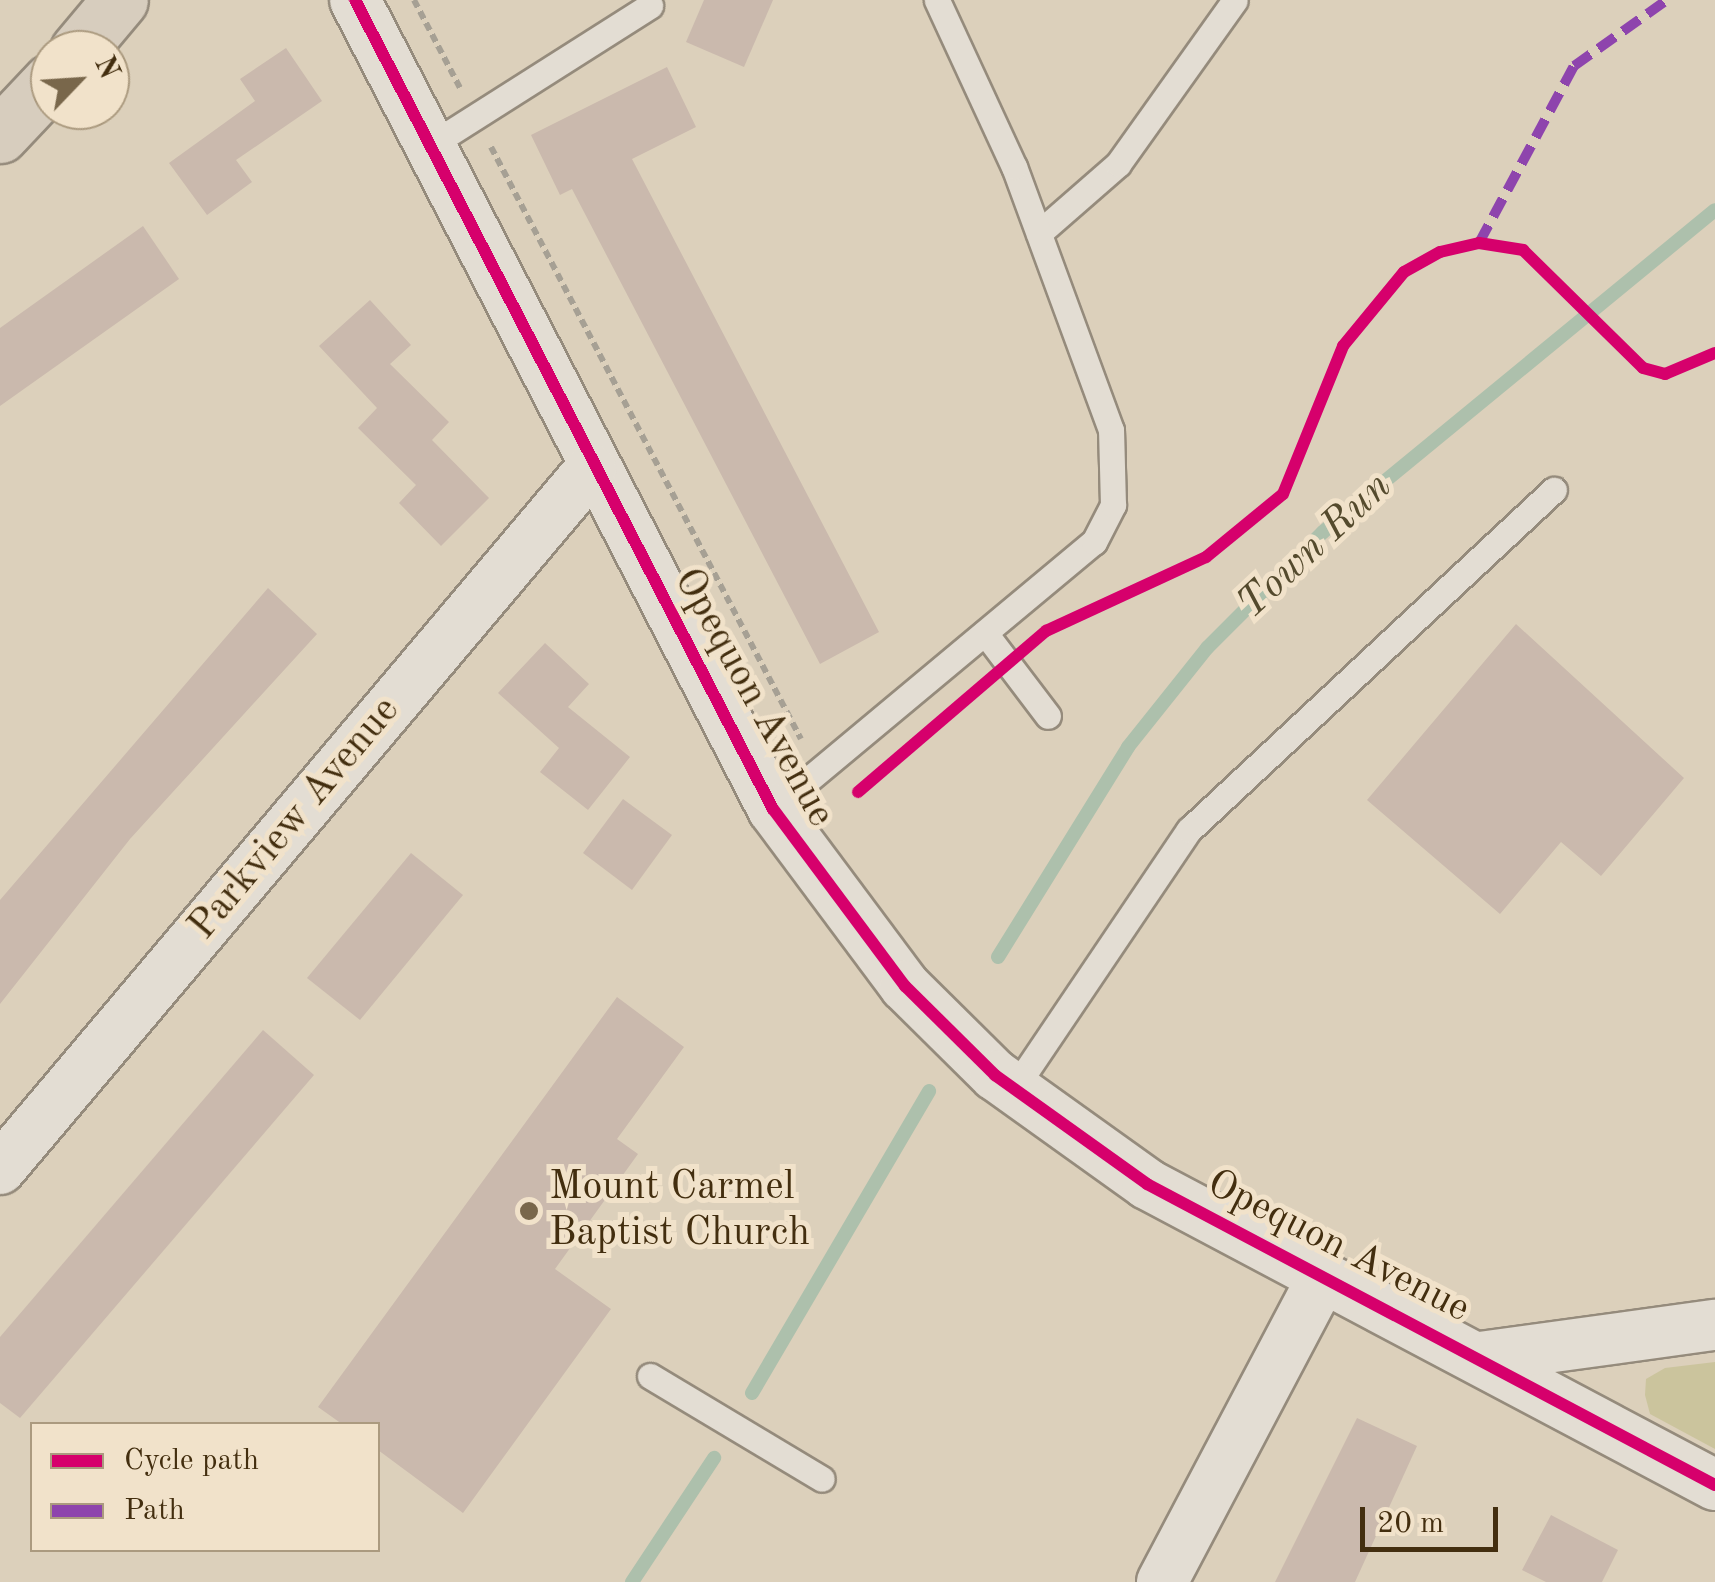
<!DOCTYPE html>
<html>
<head>
<meta charset="utf-8">
<style>
	body { margin:0 }
	#map { position:relative; width:1715px; height:1582px; overflow:hidden; background:#dcd0bb; font-family:"Old Standard TT",serif }
	div>[style] { position:absolute }
	.green>* { inset:0; background:#cbc49d }
	.stream>* { height:14px; margin:-7px; padding:0 7px; transform-origin:7px; border-radius:7px; background:#adc0ac }
	.building>* { inset:0; background:#cab9ad }
	.path>* { height:6px; margin-top:-3px; transform-origin:0; background:repeating-linear-gradient(90deg,#a6a094 0 8px,transparent 0 13px) }
	.roads { filter:drop-shadow(2px 0 #958b7c) drop-shadow(-2px 0 #958b7c) drop-shadow(0 2px #958b7c) drop-shadow(0 -2px #958b7c) }
	.service>* { height:25px; margin:-12.5px; padding:0 12.5px; transform-origin:12.5px; border-radius:12.5px; background:#e3ddd3 }
	.minor>* { height:50px; margin:-25px; padding:0 25px; transform-origin:25px; border-radius:25px; background:#e3ddd3 }
	.primary>* { height:55px; margin:-27.5px; padding:0 27.5px; transform-origin:27.5px; border-radius:27.5px; background:#d7cdbe }
	.quiet>* { height:10px; margin-top:-5px; transform-origin:0; background:repeating-linear-gradient(90deg,#8e44ad 0 20px,transparent 0 30px) }
	.cycleway>* { height:12px; margin:-6px; padding:0 6px; transform-origin:6px; border-radius:6px; background:#d6006c }
	.dots>* { width:28px; height:28px; translate:-50% -50%; box-sizing:border-box; border:5px solid #f1e2ca; border-radius:50% }
	span { translate:-50% -50%; white-space:nowrap; text-align:center; line-height:1.15; -webkit-text-stroke:10px #f1e2ca; paint-order:stroke }
	.street-label { font-size:40px; color:#432e0f }
	.poi-label { font-size:40px; color:#432e0f }
	.left { translate:0 -50%; text-align:left }
	.water-label { font-size:42px; color:#544a2d; font-style:italic }
	.legend { position:absolute; left:30px; top:1422px; width:350px; height:130px; box-sizing:border-box; background:#f1e2ca; border:2px solid #ab9a7f; margin:0; padding:12px 18px; list-style:none; font-size:30px; color:#432e0f }
	.legend li { display:flex; align-items:center; gap:20px; height:50px }
	.legend b { width:50px; border:2px solid #ab9a7f }
	.north { position:absolute; left:30px; top:30px; width:100px; height:100px; box-sizing:border-box; background:#f1e2ca; border:2px solid #ab9a7f; border-radius:50%; rotate:65deg; font-size:28px; font-weight:700; line-height:40px; text-align:center; color:#432e0f }
	.north::after { content:''; display:block; margin:auto; width:35px; height:45px; background:#79674b; clip-path:polygon(50% 0,100% 100%,50% 72%,0 100%) }
	.scale { position:absolute; left:1360px; top:1507px; width:138px; height:45px; box-sizing:border-box; border:5px solid #432e0f; border-top:0; padding-left:12px; font-size:30px; line-height:35px; white-space:nowrap; color:#432e0f; -webkit-text-stroke:8px #f1e2ca; paint-order:stroke }
</style>
</head>
<body>
<div id="map">
	<div class="green">
		<i style="clip-path:polygon(1715px 1362px,1715px 1449px,1650px 1414px,1645px 1395px,1646px 1379px,1665px 1368px)"></i>
	</div>
	<div class="stream">
		<i style="left:998px;top:957px;width:247px;rotate:-58.2deg"></i>
		<i style="left:1128px;top:747px;width:127px;rotate:-51.4deg"></i>
		<i style="left:1207px;top:648px;width:164px;rotate:-45deg"></i>
		<i style="left:1323px;top:532px;width:507px;rotate:-39.4deg"></i>
		<i style="left:752px;top:1393px;width:350px;rotate:-59.6deg"></i>
		<i style="left:632px;top:1582px;width:149px;rotate:-56.5deg"></i>
	</div>
	<div class="building">
		<i style="clip-path:polygon(704px 0,773px 0,744px 67px,686px 42px)"></i>
		<i style="clip-path:polygon(286px 48px,322px 101px,236px 160px,252px 182px,207px 215px,169px 163px,255px 101px,240px 79px)"></i>
		<i style="clip-path:polygon(667px 67px,696px 127px,632px 159px,879px 632px,820px 664px,572px 189px,560px 195px,531px 135px)"></i>
		<i style="clip-path:polygon(143px 226px,179px 279px,0 406px,0 328px)"></i>
		<i style="clip-path:polygon(370px 300px,411px 345px,390px 364px,449px 422px,432px 440px,489px 498px,441px 546px,399px 503px,416px 485px,358px 428px,377px 408px,319px 346px)"></i>
		<i style="clip-path:polygon(268px 588px,317px 634px,130px 839px,0 1004px,0 900px)"></i>
		<i style="clip-path:polygon(1516px 624px,1684px 778px,1601px 876px,1561px 842px,1500px 914px,1367px 800px)"></i>
		<i style="clip-path:polygon(545px 643px,589px 684px,568px 707px,630px 757px,588px 810px,540px 772px,559px 748px,498px 693px)"></i>
		<i style="clip-path:polygon(623px 799px,672px 835px,632px 890px,583px 853px)"></i>
		<i style="clip-path:polygon(411px 853px,463px 895px,360px 1020px,307px 978px)"></i>
		<i style="clip-path:polygon(617px 997px,684px 1047px,617px 1139px,638px 1154px,555px 1269px,611px 1309px,463px 1513px,378px 1450px,378px 1424px,342px 1424px,318px 1407px)"></i>
		<i style="clip-path:polygon(263px 1030px,314px 1075px,20px 1418px,0 1403px,0 1337px)"></i>
		<i style="clip-path:polygon(1357px 1418px,1417px 1446px,1355px 1582px,1275px 1582px)"></i>
		<i style="clip-path:polygon(1551px 1515px,1618px 1550px,1602px 1582px,1546px 1582px,1522px 1570px)"></i>
	</div>
	<div class="path">
		<i style="left:414px;top:0;width:99px;rotate:62.4deg"></i>
		<i style="left:491px;top:147px;width:668px;rotate:62.36deg"></i>
	</div>
	<div class="roads">
		<div class="service">
			<i style="left:429px;top:146px;width:262px;rotate:-32.4deg"></i>
			<i style="left:1039px;top:233px;width:105px;rotate:-41.1deg"></i>
			<i style="left:1118px;top:164px;width:201px;rotate:-54.5deg"></i>
			<i style="left:985px;top:633px;width:104px;rotate:52.8deg"></i>
			<i style="left:773px;top:809px;width:418px;rotate:-39.8deg"></i>
			<i style="left:1094px;top:542px;width:42px;rotate:-62.8deg"></i>
			<i style="left:1113px;top:505px;width:75px;rotate:-91.5deg"></i>
			<i style="left:1111px;top:430px;width:280px;rotate:-110.2deg"></i>
			<i style="left:1014px;top:167px;width:184px;rotate:-114.8deg"></i>
			<i style="left:1014px;top:1089px;width:313px;rotate:-56deg"></i>
			<i style="left:1189px;top:830px;width:499px;rotate:-43deg"></i>
			<i style="left:650px;top:1376px;width:200px;rotate:30.9deg"></i>
		</div>
		<div class="minor">
			<i style="left:355px;top:0;width:911px;rotate:62.68deg"></i>
			<i style="left:773px;top:809px;width:221px;rotate:53.3deg"></i>
			<i style="left:905px;top:986px;width:127px;rotate:44.7deg"></i>
			<i style="left:995px;top:1075px;width:187px;rotate:35.6deg"></i>
			<i style="left:1147px;top:1184px;width:643px;rotate:27.92deg"></i>
			<i style="left:0;top:1169px;width:916px;rotate:-49.83deg"></i>
			<i style="left:1480px;top:1357px;width:237px;rotate:-7.8deg"></i>
			<i style="left:1162px;top:1582px;width:346px;rotate:-62.2deg"></i>
		</div>
		<div class="primary">
			<i style="left:78px;top:50px;width:65px;rotate:-50deg"></i>
			<i style="left:0;top:135px;width:73px;rotate:-46.7deg"></i>
		</div>
	</div>
	<div class="quiet">
		<i style="left:1479px;top:243px;width:201px;rotate:-61.8deg"></i>
		<i style="left:1574px;top:66px;width:114px;rotate:-35.4deg"></i>
	</div>
	<div class="cycleway">
		<i style="left:355px;top:0;width:911px;rotate:62.68deg"></i>
		<i style="left:773px;top:809px;width:221px;rotate:53.3deg"></i>
		<i style="left:905px;top:986px;width:127px;rotate:44.7deg"></i>
		<i style="left:995px;top:1075px;width:187px;rotate:35.6deg"></i>
		<i style="left:1147px;top:1184px;width:643px;rotate:27.92deg"></i>
		<i style="left:858px;top:792px;width:248px;rotate:-40.6deg"></i>
		<i style="left:1046px;top:631px;width:176px;rotate:-24.8deg"></i>
		<i style="left:1206px;top:557px;width:99px;rotate:-39.3deg"></i>
		<i style="left:1283px;top:494px;width:160px;rotate:-67.9deg"></i>
		<i style="left:1343px;top:346px;width:96px;rotate:-50.5deg"></i>
		<i style="left:1404px;top:272px;width:41px;rotate:-29.1deg"></i>
		<i style="left:1440px;top:252px;width:40px;rotate:-13deg"></i>
		<i style="left:1479px;top:243px;width:45px;rotate:9deg"></i>
		<i style="left:1523px;top:250px;width:168px;rotate:44.5deg"></i>
		<i style="left:1643px;top:368px;width:23px;rotate:15deg"></i>
		<i style="left:1665px;top:374px;width:54px;rotate:-22.8deg"></i>
	</div>
	<div class="dots">
		<i style="left:529px;top:1211px;background:#79674b"></i>
	</div>
	<div class="street-label">
		<span style="left:753px;top:698px;rotate:61deg">Opequon Avenue</span>
		<span style="left:295px;top:819px;rotate:-50deg">Parkview Avenue</span>
		<span style="left:1338px;top:1247px;rotate:27deg">Opequon Avenue</span>
	</div>
	<div class="poi-label">
		<span class="left" style="left:549px;top:1211px">Mount Carmel<br>Baptist Church</span>
	</div>
	<div class="water-label">
		<span style="left:1315px;top:546px;rotate:-43deg">Town Run</span>
	</div>
	<ul class="legend">
	<li><b style="height:12px;background:#d6006c"></b>Cycle path</li>
	<li><b style="height:12px;background:#8e44ad"></b>Path</li>
	</ul>
	<div class="north">N</div>
	<div class="scale">20 m</div>
</div>
</body>
</html>
